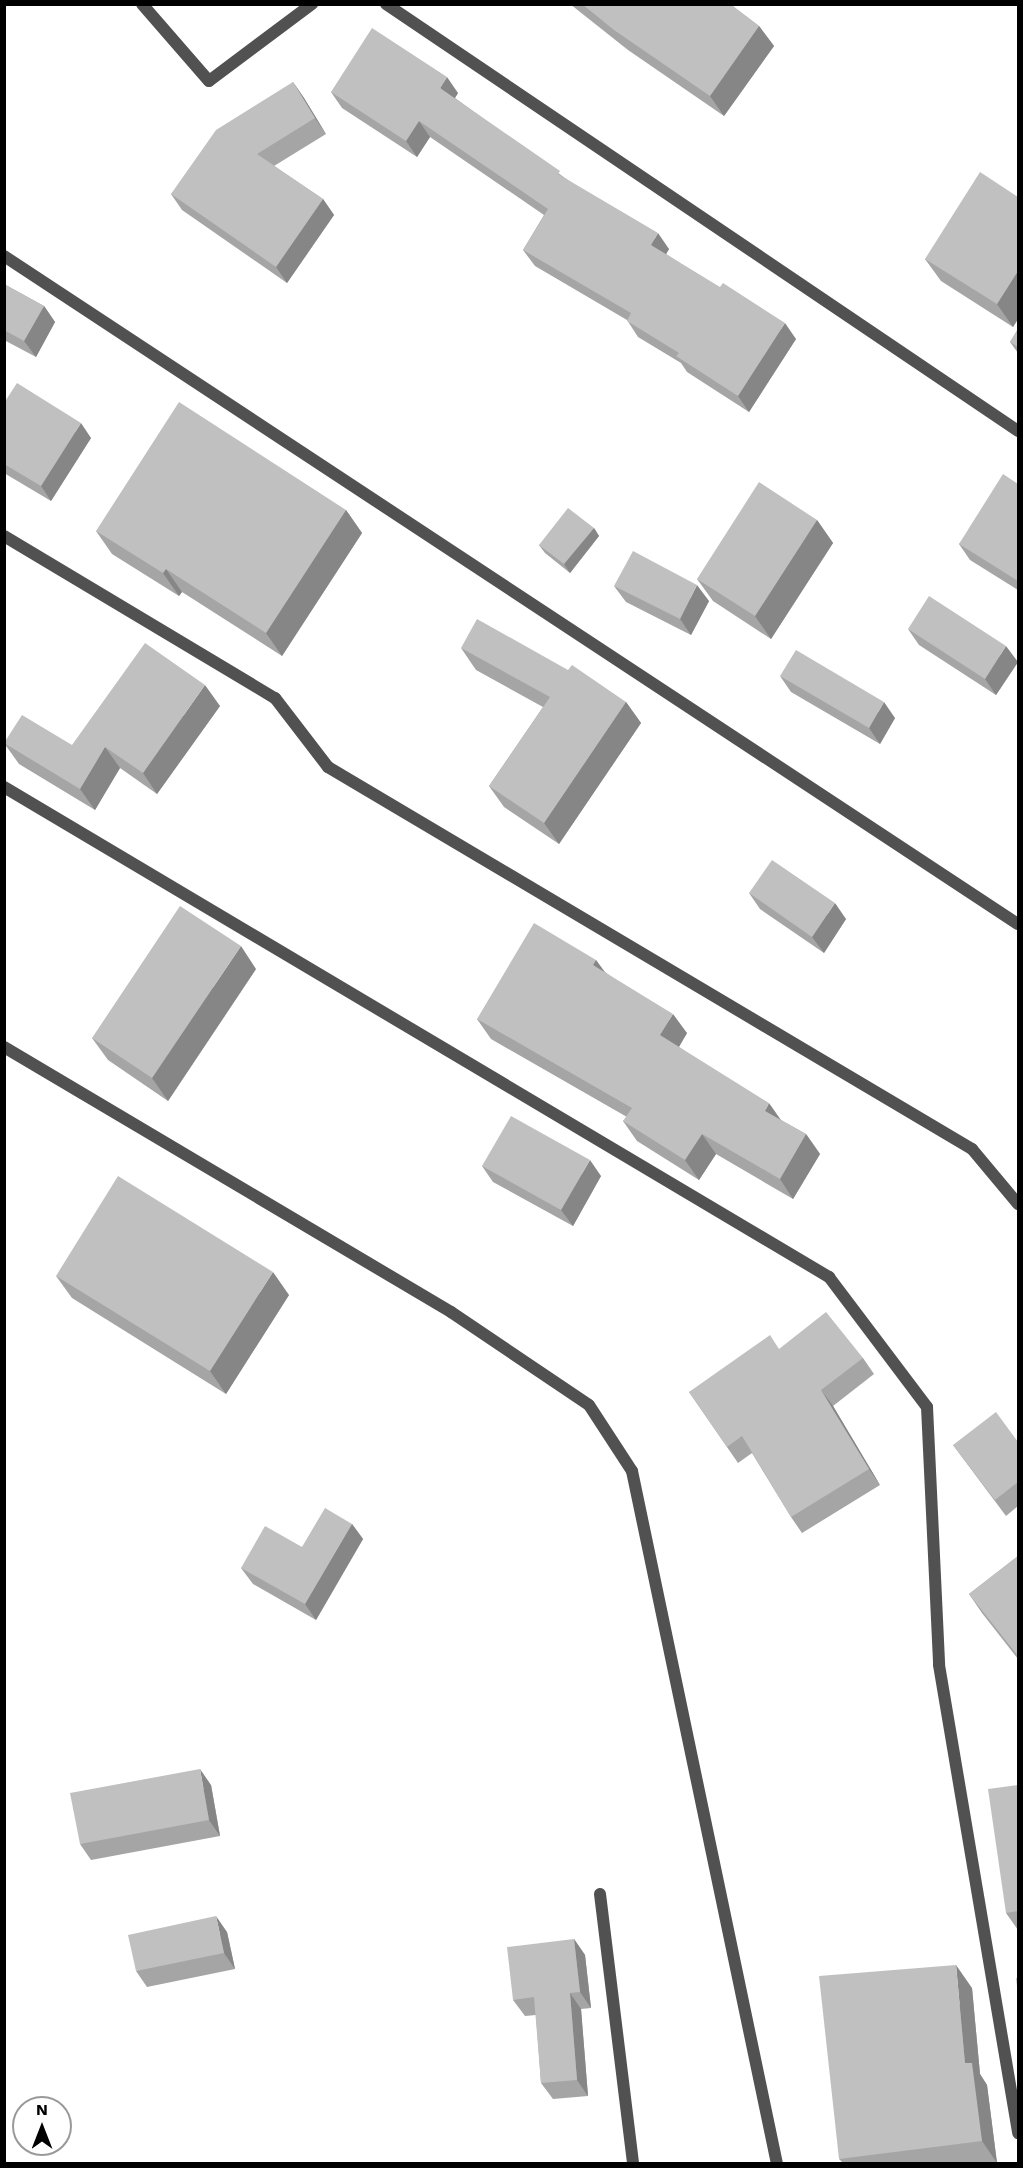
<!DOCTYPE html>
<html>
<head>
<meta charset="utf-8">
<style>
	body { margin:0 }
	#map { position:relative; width:1023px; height:2168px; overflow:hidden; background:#fff; font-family:"Work Sans",sans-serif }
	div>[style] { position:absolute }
	.minor>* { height:12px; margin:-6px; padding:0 6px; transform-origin:6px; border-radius:6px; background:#515151 }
	.wall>* { inset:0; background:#a5a5a5 }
	.shaded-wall>* { inset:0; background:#868686 }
	.building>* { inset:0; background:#c0c0c0 }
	span { translate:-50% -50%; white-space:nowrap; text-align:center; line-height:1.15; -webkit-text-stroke:6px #fff; paint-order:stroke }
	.frame { position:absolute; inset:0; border:6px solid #000; pointer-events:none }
	.north { position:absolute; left:12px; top:2096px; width:60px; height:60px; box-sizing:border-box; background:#fff; border:2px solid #999; border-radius:50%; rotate:0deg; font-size:16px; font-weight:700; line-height:24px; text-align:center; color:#000 }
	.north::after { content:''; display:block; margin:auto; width:21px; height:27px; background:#000; clip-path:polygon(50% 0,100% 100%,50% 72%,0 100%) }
</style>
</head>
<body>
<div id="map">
	<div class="minor">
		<i style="left:142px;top:4px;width:102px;rotate:49deg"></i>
		<i style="left:209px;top:81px;width:129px;rotate:-36.8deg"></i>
		<i style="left:386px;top:4px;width:763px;rotate:34.04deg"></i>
		<i style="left:4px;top:256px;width:1214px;rotate:33.38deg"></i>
		<i style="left:4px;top:536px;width:316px;rotate:30.9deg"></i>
		<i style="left:275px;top:698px;width:87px;rotate:52.5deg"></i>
		<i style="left:328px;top:767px;width:749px;rotate:30.68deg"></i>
		<i style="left:972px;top:1149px;width:72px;rotate:50.1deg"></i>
		<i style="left:4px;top:787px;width:960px;rotate:30.71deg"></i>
		<i style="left:829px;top:1277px;width:163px;rotate:53deg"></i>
		<i style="left:927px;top:1407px;width:258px;rotate:87.3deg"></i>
		<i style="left:939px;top:1665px;width:475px;rotate:80.4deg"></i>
		<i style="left:4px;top:1047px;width:520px;rotate:30.66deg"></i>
		<i style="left:451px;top:1312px;width:166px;rotate:34deg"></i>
		<i style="left:589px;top:1405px;width:79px;rotate:56.9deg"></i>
		<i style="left:632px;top:1471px;width:708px;rotate:78.18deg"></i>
		<i style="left:600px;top:1894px;width:272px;rotate:83deg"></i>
	</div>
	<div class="wall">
		<i style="clip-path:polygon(570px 4px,730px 4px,759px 26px,774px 46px,724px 116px,628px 50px)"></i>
		<i style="clip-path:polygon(293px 82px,304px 98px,326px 134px,274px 166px,323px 199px,334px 215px,287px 283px,182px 210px,171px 194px)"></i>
		<i style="clip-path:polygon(331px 92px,458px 93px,455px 98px,565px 178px,669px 249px,666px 254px,796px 339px,749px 412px,687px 372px,681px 363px,638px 337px,627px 320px,535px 266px,523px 250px,544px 215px,430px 137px,417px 157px,342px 108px)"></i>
		<i style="clip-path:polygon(1018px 197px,1018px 319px,1013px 327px,941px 281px,925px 259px)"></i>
		<i style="clip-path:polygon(4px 284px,44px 306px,55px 322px,36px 357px,4px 340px)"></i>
		<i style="clip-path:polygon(1018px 329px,1018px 353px,1010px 342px)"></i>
		<i style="clip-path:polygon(4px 403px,91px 438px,51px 501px,4px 473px)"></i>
		<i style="clip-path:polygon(1018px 484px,1018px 590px,970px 560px,959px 544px)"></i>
		<i style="clip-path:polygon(346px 510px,362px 533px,282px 656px,182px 592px,179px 596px,112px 554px,96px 531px)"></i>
		<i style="clip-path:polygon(817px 520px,833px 543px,771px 639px,713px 601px,697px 579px)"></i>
		<i style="clip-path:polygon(594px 528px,599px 536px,570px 573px,545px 553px,539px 545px)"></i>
		<i style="clip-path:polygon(614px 586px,709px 601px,691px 635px,626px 602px)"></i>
		<i style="clip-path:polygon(908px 629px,1018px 662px,996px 695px,919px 645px)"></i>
		<i style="clip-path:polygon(461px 648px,626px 702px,641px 723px,559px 844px,504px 807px,489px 786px,543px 707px,476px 670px)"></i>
		<i style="clip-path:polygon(780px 676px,895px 718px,880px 744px,791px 692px)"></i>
		<i style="clip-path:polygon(220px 706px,157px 794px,120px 768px,95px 810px,19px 764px,4px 743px,72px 745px)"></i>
		<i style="clip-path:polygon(749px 893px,846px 919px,824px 953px,760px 909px)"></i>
		<i style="clip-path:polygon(596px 960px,605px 972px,687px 1033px,679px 1047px,781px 1120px,806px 1134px,820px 1154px,793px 1199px,716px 1154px,699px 1180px,637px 1141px,623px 1121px,627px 1117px,491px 1039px,477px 1019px)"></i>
		<i style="clip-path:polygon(256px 969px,168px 1101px,108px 1060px,92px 1038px)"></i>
		<i style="clip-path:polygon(482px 1166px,601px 1176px,573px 1226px,493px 1182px)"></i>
		<i style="clip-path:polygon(56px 1276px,289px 1295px,226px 1394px,72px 1298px)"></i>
		<i style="clip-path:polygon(779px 1349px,863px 1358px,874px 1374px,833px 1406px,880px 1485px,802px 1533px,791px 1517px,752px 1453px,738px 1463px,689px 1392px)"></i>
		<i style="clip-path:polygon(1018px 1442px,1018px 1506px,1006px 1516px,953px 1445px)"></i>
		<i style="clip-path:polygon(352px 1524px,363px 1539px,316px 1620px,253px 1584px,241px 1568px,302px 1547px)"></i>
		<i style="clip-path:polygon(1018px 1556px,1018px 1659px,982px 1613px,969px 1594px)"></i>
		<i style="clip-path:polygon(211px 1785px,220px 1836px,91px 1860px,80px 1844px)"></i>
		<i style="clip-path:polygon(1018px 1785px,1018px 1930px,1006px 1913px)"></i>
		<i style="clip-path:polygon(227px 1932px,235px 1969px,147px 1987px,136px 1971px)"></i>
		<i style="clip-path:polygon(574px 1939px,585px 1955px,591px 2008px,581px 2009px,588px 2096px,553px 2099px,541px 2083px,536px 2015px,525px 2016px,513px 2000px)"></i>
		<i style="clip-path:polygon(972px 1988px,980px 2074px,987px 2085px,997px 2163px,843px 2163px,839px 2159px)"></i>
	</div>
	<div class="shaded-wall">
		<i style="clip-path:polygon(759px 26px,774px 46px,724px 116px,710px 96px)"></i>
		<i style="clip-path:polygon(447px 77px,458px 93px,451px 104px,440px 88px)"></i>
		<i style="clip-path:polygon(293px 82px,304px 98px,326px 134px,315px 118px)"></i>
		<i style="clip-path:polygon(419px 121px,430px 137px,417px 157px,406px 141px)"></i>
		<i style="clip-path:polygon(323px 199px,334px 215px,287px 283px,276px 267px)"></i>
		<i style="clip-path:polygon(658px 233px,669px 249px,662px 261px,651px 245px)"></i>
		<i style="clip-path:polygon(1018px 271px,1018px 319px,1013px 327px,997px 304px)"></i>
		<i style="clip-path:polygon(44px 306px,55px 322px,36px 357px,24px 341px)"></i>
		<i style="clip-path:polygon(785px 323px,796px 339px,749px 412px,738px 396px)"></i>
		<i style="clip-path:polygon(81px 423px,91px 438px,51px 501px,41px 486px)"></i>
		<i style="clip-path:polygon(346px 510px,362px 533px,282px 656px,266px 633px)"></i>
		<i style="clip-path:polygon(817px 520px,833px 543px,771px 639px,755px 616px)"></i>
		<i style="clip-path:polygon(594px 528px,599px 536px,570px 573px,564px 564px)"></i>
		<i style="clip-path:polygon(166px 569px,182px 592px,179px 596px,163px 573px)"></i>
		<i style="clip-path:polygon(697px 585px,709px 601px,691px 635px,680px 619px)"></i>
		<i style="clip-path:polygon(1006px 646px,1018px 662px,996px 695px,985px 679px)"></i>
		<i style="clip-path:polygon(205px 685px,220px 706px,157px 794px,143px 773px)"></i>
		<i style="clip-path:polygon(626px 702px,641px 723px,559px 844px,544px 823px)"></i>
		<i style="clip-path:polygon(884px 702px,895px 718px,880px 744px,869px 728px)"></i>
		<i style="clip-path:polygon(105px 747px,120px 768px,95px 810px,80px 789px)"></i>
		<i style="clip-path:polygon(835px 903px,846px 919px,824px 953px,812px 937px)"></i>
		<i style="clip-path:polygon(241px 946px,256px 969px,168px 1101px,152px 1078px)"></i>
		<i style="clip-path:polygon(596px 960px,610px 980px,593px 965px)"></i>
		<i style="clip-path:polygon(673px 1014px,687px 1033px,674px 1055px,660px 1035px)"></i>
		<i style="clip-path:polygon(769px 1103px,783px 1123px,765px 1111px)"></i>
		<i style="clip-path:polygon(702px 1134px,716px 1154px,699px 1180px,685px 1160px)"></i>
		<i style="clip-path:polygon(806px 1134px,820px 1154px,793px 1199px,780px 1179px)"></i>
		<i style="clip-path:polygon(590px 1160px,601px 1176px,573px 1226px,561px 1210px)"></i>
		<i style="clip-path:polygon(273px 1272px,289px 1295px,226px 1394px,210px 1371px)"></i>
		<i style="clip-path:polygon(821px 1390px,833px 1406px,880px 1485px,869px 1469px)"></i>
		<i style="clip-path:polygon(352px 1524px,363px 1539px,316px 1620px,305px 1604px)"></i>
		<i style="clip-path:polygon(200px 1769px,211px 1785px,220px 1836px,209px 1820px)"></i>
		<i style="clip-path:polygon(216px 1916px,227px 1932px,235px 1969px,224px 1953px)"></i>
		<i style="clip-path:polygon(574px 1939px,585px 1955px,591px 2008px,580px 1992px)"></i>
		<i style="clip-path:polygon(956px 1965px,972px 1988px,980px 2074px,987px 2085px,997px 2163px,982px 2141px,965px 2063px)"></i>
		<i style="clip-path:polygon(570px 1993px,581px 2009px,588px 2096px,577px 2080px)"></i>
	</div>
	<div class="building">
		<i style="clip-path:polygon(582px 4px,730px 4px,759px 26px,710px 96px,614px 30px)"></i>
		<i style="clip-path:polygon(372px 28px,447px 77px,440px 88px,560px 171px,558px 174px,658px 233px,651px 245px,720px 287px,723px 283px,785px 323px,738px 396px,676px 356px,679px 353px,627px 321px,631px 313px,523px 250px,548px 209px,419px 121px,406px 141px,331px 92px)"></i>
		<i style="clip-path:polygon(293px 82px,315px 118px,257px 154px,323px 199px,276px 267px,171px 194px,216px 130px)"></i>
		<i style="clip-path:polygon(980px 172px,1018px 197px,1018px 271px,997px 304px,925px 259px)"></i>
		<i style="clip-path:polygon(4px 284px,44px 306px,24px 341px,4px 330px)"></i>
		<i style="clip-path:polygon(1018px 329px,1018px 347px,1010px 342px)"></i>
		<i style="clip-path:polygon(17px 383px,81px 423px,41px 486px,4px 464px,4px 403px)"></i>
		<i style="clip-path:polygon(179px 402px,346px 510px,266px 633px,166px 569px,163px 573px,96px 531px)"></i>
		<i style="clip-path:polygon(1003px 474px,1018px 484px,1018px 581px,959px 544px)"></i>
		<i style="clip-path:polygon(759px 482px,817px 520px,755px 616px,697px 579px)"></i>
		<i style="clip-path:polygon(568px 508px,594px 528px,564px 564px,539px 545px)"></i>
		<i style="clip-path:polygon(633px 551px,697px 585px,680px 619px,614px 586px)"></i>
		<i style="clip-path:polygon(929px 596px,1006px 646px,985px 679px,908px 629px)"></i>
		<i style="clip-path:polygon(477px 619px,568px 670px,572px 665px,626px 702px,544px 823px,489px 786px,550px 697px,461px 648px)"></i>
		<i style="clip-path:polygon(145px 643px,205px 685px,143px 773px,105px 747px,80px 789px,4px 743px,22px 715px,72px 745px)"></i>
		<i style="clip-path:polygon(796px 650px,884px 702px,869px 728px,780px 676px)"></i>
		<i style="clip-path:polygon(772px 860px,835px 903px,812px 937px,749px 893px)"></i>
		<i style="clip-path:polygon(180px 906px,241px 946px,152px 1078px,92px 1038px)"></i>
		<i style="clip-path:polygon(534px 923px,596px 960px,593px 965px,673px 1014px,660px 1035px,769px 1103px,765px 1111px,806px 1134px,780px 1179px,702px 1134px,685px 1160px,623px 1121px,632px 1108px,477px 1019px)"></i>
		<i style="clip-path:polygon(511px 1116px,590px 1160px,561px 1210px,482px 1166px)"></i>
		<i style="clip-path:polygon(118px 1176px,273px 1272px,210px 1371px,56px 1276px)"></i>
		<i style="clip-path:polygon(826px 1312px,863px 1358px,821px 1390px,869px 1469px,791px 1517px,742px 1436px,727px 1447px,689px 1392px,770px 1335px,779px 1349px)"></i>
		<i style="clip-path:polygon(996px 1412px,1018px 1442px,1018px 1482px,995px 1500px,953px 1445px)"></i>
		<i style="clip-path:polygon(325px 1508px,352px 1524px,305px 1604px,241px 1568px,265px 1526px,302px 1547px)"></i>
		<i style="clip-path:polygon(1018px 1556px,1018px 1656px,969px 1594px)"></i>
		<i style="clip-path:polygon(200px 1769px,209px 1820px,80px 1844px,70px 1793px)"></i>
		<i style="clip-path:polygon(1018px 1785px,1018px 1911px,1006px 1913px,988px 1789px)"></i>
		<i style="clip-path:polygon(216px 1916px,224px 1953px,136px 1971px,128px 1935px)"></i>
		<i style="clip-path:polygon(574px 1939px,580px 1992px,570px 1993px,577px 2080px,541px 2083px,534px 1997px,513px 2000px,507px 1947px)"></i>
		<i style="clip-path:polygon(956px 1965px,965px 2063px,972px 2063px,982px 2141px,839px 2159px,819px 1976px)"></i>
		<i style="clip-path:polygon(1016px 1978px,1018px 1978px,1018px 1994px)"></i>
	</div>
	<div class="frame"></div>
	<div class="north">N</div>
</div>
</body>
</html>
